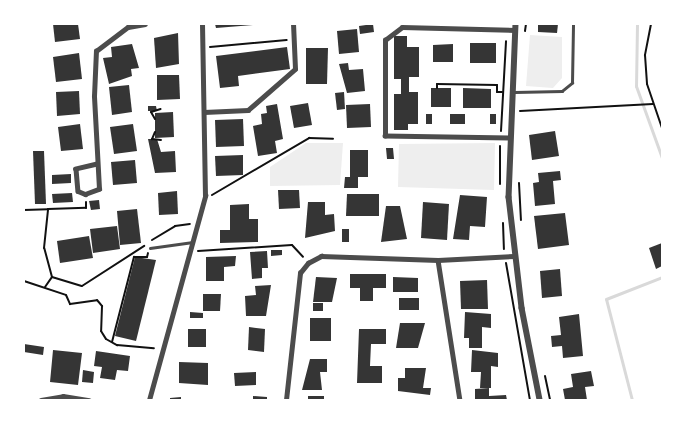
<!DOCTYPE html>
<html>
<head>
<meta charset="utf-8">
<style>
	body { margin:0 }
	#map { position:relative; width:686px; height:424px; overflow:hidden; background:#fff; font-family:"Zilla Slab",serif }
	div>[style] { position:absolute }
	.green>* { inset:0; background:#eee }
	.stream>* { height:3px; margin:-1.5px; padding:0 1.5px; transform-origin:1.5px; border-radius:1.5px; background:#d9d9d9 }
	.building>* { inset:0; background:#353535 }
	.path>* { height:2px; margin:-1px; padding:0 1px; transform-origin:1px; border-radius:1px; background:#111 }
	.service>* { height:2.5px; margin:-1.25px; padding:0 1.25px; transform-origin:1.25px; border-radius:1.25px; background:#4c4c4c }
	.minor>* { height:4.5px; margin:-2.25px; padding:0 2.25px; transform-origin:2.25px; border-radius:2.25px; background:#4c4c4c }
	.tertiary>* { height:5.5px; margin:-2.75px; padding:0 2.75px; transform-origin:2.75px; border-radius:2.75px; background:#4c4c4c }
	span { translate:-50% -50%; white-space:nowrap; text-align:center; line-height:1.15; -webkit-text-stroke:4px #fff; paint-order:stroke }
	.frame { position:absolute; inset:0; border:25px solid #fff; pointer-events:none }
</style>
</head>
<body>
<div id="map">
	<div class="green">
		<i style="clip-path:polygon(530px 35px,562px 37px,562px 78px,553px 88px,526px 86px)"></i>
		<i style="clip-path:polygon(306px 143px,343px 143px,340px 185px,270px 186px,270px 167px)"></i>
		<i style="clip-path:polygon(495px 143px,494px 190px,398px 187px,399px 144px)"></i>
	</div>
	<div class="stream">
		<i style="left:637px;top:24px;width:62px;rotate:90.9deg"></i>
		<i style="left:636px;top:86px;width:77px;rotate:70.1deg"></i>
		<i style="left:632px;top:400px;width:104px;rotate:-104.4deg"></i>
		<i style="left:606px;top:299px;width:60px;rotate:-21.4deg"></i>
	</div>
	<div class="building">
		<i style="clip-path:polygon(53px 24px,78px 24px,80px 39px,55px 42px)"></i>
		<i style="clip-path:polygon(215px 24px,253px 24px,253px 25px,216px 28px)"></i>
		<i style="clip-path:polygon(373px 24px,374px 32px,360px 34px,359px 26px)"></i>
		<i style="clip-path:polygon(538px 24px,558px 24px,557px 33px,538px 32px)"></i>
		<i style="clip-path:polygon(357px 29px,359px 52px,339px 54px,337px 31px)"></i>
		<i style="clip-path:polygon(178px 33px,179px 64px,156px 68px,154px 38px)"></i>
		<i style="clip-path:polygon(394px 36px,407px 36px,407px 47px,419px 47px,419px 77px,409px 77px,409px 92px,418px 92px,418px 124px,408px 124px,408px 130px,394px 130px,394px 94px,401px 94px,401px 79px,394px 79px)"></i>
		<i style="clip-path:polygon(470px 43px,496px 43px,496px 63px,470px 63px)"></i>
		<i style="clip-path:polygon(132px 44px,139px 68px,131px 69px,132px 76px,109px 84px,103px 58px,112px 57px,111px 47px)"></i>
		<i style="clip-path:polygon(453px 44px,453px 62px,433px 62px,433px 45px)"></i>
		<i style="clip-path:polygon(287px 47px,290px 69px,238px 76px,239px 86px,220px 88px,216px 56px)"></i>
		<i style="clip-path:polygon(306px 48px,328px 48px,327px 84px,306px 84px)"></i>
		<i style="clip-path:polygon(79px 53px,82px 79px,56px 82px,53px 57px)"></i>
		<i style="clip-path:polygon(348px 63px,349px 70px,363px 69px,365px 91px,347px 93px,339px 64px)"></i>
		<i style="clip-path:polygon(157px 75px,179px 75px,180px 99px,157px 100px)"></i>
		<i style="clip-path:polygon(129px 85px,132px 112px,112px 115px,109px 87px)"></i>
		<i style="clip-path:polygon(431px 88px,451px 88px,451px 107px,431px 107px)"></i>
		<i style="clip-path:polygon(463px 88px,491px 89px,491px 108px,463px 108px)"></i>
		<i style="clip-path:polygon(79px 91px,80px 114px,57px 116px,56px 92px)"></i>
		<i style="clip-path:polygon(344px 92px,345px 109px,337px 110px,335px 93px)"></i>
		<i style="clip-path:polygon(308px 103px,312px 125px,294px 128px,290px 106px)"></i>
		<i style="clip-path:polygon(277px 104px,283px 139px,275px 141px,277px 153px,258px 156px,253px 126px,262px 124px,261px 114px,267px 113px,266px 106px)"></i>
		<i style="clip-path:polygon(370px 104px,371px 127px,347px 128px,346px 105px)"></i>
		<i style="clip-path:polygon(148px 106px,156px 106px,157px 111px,148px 111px)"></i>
		<i style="clip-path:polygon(173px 112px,174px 137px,155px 138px,155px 113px)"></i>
		<i style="clip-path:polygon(426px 114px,432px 114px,432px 124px,426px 124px)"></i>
		<i style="clip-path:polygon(450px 114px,465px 114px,465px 124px,450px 124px)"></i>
		<i style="clip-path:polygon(490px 114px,496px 114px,496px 124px,490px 124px)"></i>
		<i style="clip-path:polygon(243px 119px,244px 146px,216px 147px,215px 120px)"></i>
		<i style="clip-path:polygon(80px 124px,83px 149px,61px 151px,58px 127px)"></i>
		<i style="clip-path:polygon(133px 124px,137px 151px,114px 154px,110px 127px)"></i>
		<i style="clip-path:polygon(555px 131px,559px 156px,532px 160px,529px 135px)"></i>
		<i style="clip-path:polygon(148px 139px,157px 139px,161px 152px,175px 151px,176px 172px,155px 173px)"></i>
		<i style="clip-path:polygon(386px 148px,393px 148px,394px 159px,387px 159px)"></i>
		<i style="clip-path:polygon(350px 150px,368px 150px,368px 177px,358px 177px,358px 188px,344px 188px,345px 177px,350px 177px)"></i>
		<i style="clip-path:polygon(33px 151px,44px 151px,46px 204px,35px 204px)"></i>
		<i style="clip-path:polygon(243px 155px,243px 175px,216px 176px,215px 156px)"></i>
		<i style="clip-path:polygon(135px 160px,137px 183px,113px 185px,111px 162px)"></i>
		<i style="clip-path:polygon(560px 171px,561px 180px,553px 181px,555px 204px,535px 206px,533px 183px,539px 182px,538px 173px)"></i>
		<i style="clip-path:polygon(71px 174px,71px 183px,52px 184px,52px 175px)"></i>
		<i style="clip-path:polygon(278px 190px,299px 190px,300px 208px,279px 209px)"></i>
		<i style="clip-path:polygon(177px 191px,178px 214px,159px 215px,158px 193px)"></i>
		<i style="clip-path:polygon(72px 193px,73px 202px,53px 203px,52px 194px)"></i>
		<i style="clip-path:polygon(347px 194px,379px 194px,379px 216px,346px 216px)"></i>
		<i style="clip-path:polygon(460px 195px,487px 197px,485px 227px,470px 226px,469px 240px,453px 239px)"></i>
		<i style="clip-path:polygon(99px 200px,100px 209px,91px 210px,89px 201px)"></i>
		<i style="clip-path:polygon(308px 202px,325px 202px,325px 215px,334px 214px,335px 231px,305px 238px)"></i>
		<i style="clip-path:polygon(423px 202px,449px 204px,447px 240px,421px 238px)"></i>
		<i style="clip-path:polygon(249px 204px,249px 219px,258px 219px,258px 242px,220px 243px,220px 230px,230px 230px,230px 205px)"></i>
		<i style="clip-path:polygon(386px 206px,400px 206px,407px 239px,381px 242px)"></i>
		<i style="clip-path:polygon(137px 209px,141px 243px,120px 245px,117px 211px)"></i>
		<i style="clip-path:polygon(565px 213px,569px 245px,538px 249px,534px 216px)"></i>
		<i style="clip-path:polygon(117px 226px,120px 249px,93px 253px,90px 229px)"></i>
		<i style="clip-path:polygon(342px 229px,349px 229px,349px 242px,342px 242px)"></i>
		<i style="clip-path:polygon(89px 236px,93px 258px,60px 263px,57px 241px)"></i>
		<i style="clip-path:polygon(662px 243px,662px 266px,656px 269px,649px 248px)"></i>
		<i style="clip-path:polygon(271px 250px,282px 250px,282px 255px,271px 256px)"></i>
		<i style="clip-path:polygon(267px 251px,268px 268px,262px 268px,262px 278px,252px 279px,250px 252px)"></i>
		<i style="clip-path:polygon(236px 256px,235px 266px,224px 267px,224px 281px,206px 281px,206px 257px)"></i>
		<i style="clip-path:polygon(135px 257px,156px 260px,136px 341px,115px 336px)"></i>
		<i style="clip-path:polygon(560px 269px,562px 296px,542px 298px,540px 271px)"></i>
		<i style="clip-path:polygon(350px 274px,386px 274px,386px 288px,373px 288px,373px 301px,360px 301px,360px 288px,350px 288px)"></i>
		<i style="clip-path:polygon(316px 277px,337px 278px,332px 302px,313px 302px)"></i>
		<i style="clip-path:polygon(393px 277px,418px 278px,418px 292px,393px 292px)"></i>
		<i style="clip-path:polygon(487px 280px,488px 309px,461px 309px,460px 281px)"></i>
		<i style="clip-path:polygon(271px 285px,266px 316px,246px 316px,245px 296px,256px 295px,255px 286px)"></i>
		<i style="clip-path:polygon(203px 294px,221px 294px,220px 311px,203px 311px)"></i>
		<i style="clip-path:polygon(399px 298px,419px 298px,419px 310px,399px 310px)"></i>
		<i style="clip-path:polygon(313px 303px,323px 303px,323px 311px,313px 311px)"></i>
		<i style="clip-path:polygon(190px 312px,203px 313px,203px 318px,190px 318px)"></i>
		<i style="clip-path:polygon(465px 312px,491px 314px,491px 328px,482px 327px,482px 348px,469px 348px,469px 338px,464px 338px)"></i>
		<i style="clip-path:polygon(579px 314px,583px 356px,563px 358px,562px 346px,552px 347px,551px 336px,561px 335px,559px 317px)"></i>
		<i style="clip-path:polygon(310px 318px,331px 318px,331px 341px,310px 341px)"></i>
		<i style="clip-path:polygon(400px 323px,425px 323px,418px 348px,396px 348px)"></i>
		<i style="clip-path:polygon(249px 327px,265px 329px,264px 352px,248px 350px)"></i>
		<i style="clip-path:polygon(188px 329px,206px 329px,206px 347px,188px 347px)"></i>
		<i style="clip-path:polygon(359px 329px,386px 329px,386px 344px,371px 344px,370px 366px,382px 366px,382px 383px,357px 383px)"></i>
		<i style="clip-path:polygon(24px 344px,44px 347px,43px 355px,24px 352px)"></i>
		<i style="clip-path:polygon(53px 350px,82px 353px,78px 385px,50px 382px)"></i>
		<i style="clip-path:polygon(472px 350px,498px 353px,498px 367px,491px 366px,491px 388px,480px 388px,481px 372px,471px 372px)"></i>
		<i style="clip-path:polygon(96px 351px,130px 356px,128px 371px,117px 370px,115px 380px,100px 378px,102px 367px,94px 366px)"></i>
		<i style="clip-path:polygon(310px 359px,327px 359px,327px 372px,320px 372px,322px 390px,302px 390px)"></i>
		<i style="clip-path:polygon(179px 362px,208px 363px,208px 385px,179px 383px)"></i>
		<i style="clip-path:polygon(405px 368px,426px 368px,423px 388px,431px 388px,430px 395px,398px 391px,398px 378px,405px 378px)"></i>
		<i style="clip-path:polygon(83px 370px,94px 372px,93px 383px,82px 382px)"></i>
		<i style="clip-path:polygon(591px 371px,594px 386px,585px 387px,587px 400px,565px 400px,563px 389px,573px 387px,571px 374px)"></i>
		<i style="clip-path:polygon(256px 372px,256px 385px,235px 386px,234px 373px)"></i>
		<i style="clip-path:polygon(489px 388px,489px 396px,506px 395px,507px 400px,475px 400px,475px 389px)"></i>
		<i style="clip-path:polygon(253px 396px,267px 397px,267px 400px,253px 400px)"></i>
		<i style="clip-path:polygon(308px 396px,324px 396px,324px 400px,308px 400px)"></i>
		<i style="clip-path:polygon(181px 397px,181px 400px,170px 400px,170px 398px)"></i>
	</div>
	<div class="path">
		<i style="left:651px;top:24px;width:32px;rotate:101deg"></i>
		<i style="left:645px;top:55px;width:29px;rotate:86deg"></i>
		<i style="left:647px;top:84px;width:46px;rotate:71.2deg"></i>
		<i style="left:525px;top:31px;width:7px;rotate:-82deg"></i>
		<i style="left:210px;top:47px;width:77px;rotate:-5.2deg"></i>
		<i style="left:437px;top:88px;width:4px;rotate:-90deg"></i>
		<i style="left:437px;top:84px;width:60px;rotate:1deg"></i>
		<i style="left:497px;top:85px;width:7px;rotate:90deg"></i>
		<i style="left:497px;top:92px;width:5px"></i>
		<i style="left:520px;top:111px;width:133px;rotate:-3deg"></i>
		<i style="left:155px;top:119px;width:8px;rotate:-120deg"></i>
		<i style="left:151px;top:112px;width:10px;rotate:-17deg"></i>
		<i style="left:501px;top:131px;width:90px;rotate:-86.8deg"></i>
		<i style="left:155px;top:132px;width:8px;rotate:113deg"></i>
		<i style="left:152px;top:139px;width:9px;rotate:6deg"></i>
		<i style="left:519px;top:183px;width:37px;rotate:87deg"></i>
		<i style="left:500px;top:184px;width:38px;rotate:-90deg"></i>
		<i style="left:212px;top:195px;width:113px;rotate:-30.4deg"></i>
		<i style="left:309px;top:138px;width:24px;rotate:2deg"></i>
		<i style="left:24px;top:210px;width:24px;rotate:-2deg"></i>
		<i style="left:503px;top:223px;width:26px;rotate:88deg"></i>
		<i style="left:152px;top:240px;width:27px;rotate:-31deg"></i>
		<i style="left:175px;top:226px;width:15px;rotate:-8deg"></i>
		<i style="left:198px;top:251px;width:94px;rotate:-3.7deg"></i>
		<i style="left:292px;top:245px;width:16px;rotate:47deg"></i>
		<i style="left:506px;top:263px;width:139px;rotate:80.1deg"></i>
		<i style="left:52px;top:277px;width:31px;rotate:17deg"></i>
		<i style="left:82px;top:286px;width:74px;rotate:-32.8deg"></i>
		<i style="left:52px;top:277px;width:30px;rotate:-105deg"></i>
		<i style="left:44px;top:248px;width:39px;rotate:-84deg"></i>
		<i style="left:48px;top:209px;width:38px;rotate:-2deg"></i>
		<i style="left:86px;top:208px;width:6px;rotate:-90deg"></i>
		<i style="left:24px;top:281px;width:44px;rotate:18.4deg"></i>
		<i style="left:66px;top:295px;width:10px;rotate:66deg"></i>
		<i style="left:70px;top:304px;width:27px;rotate:-8deg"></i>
		<i style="left:97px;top:300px;width:8px;rotate:50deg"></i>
		<i style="left:102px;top:306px;width:25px;rotate:92deg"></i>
		<i style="left:101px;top:331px;width:9px;rotate:58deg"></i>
		<i style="left:106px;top:339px;width:13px;rotate:29deg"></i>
		<i style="left:117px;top:345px;width:37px;rotate:5deg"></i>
		<i style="left:45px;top:287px;width:12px;rotate:-55deg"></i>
		<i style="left:112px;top:342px;width:88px;rotate:-75.5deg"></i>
		<i style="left:134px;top:257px;width:13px"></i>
		<i style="left:147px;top:257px;width:4px;rotate:-76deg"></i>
		<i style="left:545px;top:376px;width:25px;rotate:78deg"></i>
	</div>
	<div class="service">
		<i style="left:515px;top:92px;width:47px;rotate:-1.2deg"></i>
		<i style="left:562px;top:91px;width:13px;rotate:-39deg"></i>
		<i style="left:572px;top:83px;width:59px;rotate:-89deg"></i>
		<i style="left:150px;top:248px;width:43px;rotate:-7.9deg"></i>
	</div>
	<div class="minor">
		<i style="left:204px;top:112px;width:44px;rotate:-2.6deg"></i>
		<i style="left:248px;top:110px;width:62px;rotate:-41.1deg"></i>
		<i style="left:295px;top:69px;width:45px;rotate:-92.5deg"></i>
		<i style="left:509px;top:138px;width:124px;rotate:-179.1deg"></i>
		<i style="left:385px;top:136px;width:96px;rotate:-90deg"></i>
		<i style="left:385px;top:40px;width:21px;rotate:-37deg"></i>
		<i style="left:402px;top:27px;width:113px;rotate:1.5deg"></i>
		<i style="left:97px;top:164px;width:22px;rotate:167deg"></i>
		<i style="left:76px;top:169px;width:22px;rotate:85deg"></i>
		<i style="left:78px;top:191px;width:8px;rotate:23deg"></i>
		<i style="left:85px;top:194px;width:15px;rotate:-20deg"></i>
		<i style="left:99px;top:189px;width:93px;rotate:-93.1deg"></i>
		<i style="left:94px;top:96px;width:45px;rotate:-87.5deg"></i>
		<i style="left:96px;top:51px;width:40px;rotate:-37deg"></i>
		<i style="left:128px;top:27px;width:17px;rotate:-10deg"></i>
		<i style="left:438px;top:260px;width:142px;rotate:81.1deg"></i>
		<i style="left:41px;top:400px;width:22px;rotate:-10deg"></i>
		<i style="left:63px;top:396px;width:26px;rotate:9deg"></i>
		<i style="left:149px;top:400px;width:212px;rotate:-74.6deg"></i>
		<i style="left:205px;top:196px;width:172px;rotate:-91deg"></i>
		<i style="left:286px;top:400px;width:128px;rotate:-83.7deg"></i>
		<i style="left:300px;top:273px;width:13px;rotate:-51deg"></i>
		<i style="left:308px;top:263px;width:15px;rotate:-28deg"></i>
		<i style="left:321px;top:256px;width:117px;rotate:2deg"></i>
		<i style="left:438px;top:260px;width:76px;rotate:-3deg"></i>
	</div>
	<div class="tertiary">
		<i style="left:516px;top:24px;width:173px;rotate:92.3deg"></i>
		<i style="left:509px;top:197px;width:112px;rotate:83.3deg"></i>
		<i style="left:522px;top:308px;width:94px;rotate:78.9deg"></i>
	</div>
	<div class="frame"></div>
</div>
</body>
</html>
